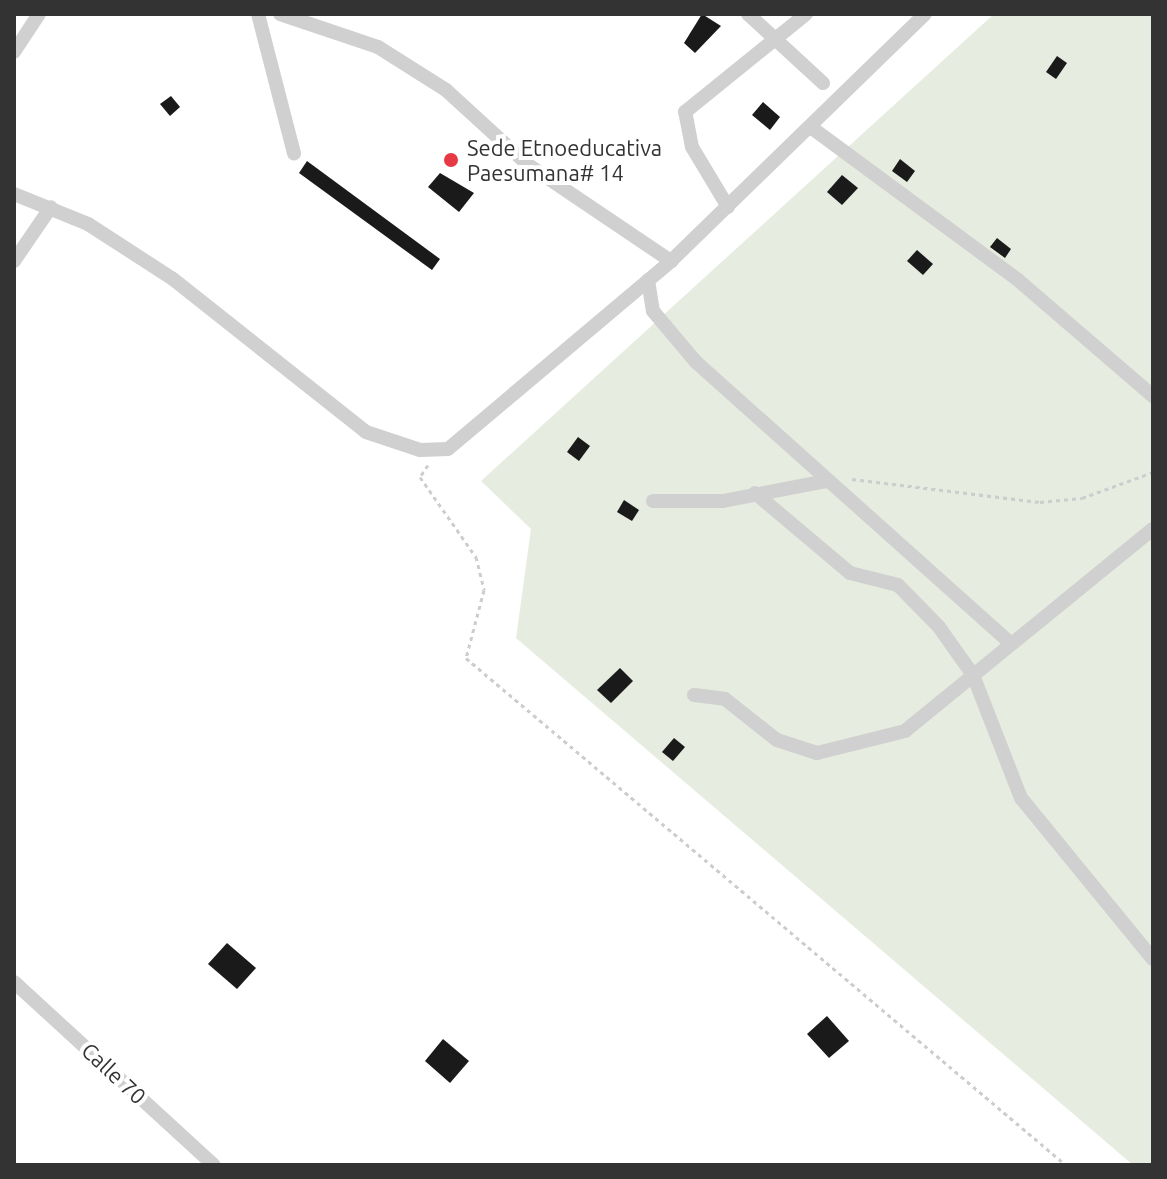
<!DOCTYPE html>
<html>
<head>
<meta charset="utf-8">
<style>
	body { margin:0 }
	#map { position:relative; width:1167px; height:1179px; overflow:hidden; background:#fff; font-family:Ubuntu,sans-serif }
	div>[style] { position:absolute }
	.green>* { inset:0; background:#e6ecdf }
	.building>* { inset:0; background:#1a1a1a }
	.path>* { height:3px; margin-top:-1.5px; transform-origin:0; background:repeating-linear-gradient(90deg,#cdcdcd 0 4px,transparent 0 8px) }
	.street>* { height:14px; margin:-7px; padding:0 7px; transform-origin:7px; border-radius:7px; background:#d0d0d0 }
	.dots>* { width:22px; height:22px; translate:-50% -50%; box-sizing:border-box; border:4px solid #fff; border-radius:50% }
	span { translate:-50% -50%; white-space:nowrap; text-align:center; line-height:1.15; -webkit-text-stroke:8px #fff; paint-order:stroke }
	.poi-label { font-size:22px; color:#333 }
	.left { translate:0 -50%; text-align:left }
	.street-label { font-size:22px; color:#333 }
	.frame { position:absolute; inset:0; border:16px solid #333; pointer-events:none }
</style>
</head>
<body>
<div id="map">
	<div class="green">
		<i style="clip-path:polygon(994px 14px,1153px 14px,1153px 1165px,1133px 1165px,516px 638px,531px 529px,481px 481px)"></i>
	</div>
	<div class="building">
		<i style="clip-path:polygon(702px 14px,721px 26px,695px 53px,684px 43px)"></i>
		<i style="clip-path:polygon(1057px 56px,1067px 63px,1056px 79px,1046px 72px)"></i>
		<i style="clip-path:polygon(171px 96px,180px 107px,170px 116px,160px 104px)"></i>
		<i style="clip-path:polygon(763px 102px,780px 117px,770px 130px,752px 115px)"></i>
		<i style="clip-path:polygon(900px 159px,915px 171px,907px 182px,892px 171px)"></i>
		<i style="clip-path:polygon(307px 161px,440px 259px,432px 270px,299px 173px)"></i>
		<i style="clip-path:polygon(440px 173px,474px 193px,459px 212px,428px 187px)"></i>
		<i style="clip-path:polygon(842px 175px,858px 188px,842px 205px,827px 192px)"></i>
		<i style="clip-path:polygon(997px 238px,1011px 249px,1005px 258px,990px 247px)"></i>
		<i style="clip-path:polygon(917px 250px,933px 264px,923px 275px,907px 261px)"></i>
		<i style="clip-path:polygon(578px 437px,590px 446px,579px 461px,567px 452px)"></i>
		<i style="clip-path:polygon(624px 500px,639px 510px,632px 521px,617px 512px)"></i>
		<i style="clip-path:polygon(620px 668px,633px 681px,611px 703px,597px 690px)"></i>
		<i style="clip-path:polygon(674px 738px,685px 747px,673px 761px,662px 752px)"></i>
		<i style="clip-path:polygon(227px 943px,256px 968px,237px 989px,208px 964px)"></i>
		<i style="clip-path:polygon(827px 1016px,849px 1041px,829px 1058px,807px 1034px)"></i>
		<i style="clip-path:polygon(443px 1039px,469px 1061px,450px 1083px,425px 1061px)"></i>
	</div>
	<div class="path">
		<i style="left:428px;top:465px;width:14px;rotate:124deg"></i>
		<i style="left:420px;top:477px;width:98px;rotate:55deg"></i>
		<i style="left:476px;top:557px;width:34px;rotate:76deg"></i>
		<i style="left:484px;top:590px;width:70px;rotate:104.8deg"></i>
		<i style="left:466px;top:658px;width:786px;rotate:40.2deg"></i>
		<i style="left:852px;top:479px;width:189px;rotate:7deg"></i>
		<i style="left:1040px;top:502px;width:42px;rotate:-5.4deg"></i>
		<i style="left:1082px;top:498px;width:76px;rotate:-20.1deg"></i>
	</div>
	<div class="street">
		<i style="left:258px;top:14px;width:144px;rotate:75.5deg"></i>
		<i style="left:280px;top:14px;width:103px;rotate:18.6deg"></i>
		<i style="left:378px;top:47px;width:80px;rotate:32.3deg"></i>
		<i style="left:446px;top:90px;width:110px;rotate:42.4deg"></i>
		<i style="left:527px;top:164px;width:174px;rotate:34deg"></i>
		<i style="left:748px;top:14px;width:102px;rotate:42.6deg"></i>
		<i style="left:14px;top:52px;width:45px;rotate:-56.7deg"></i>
		<i style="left:812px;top:128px;width:256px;rotate:36.4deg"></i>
		<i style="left:1018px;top:280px;width:178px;rotate:40.7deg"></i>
		<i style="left:14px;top:194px;width:80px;rotate:22.1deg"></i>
		<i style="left:88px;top:224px;width:101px;rotate:32.9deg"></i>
		<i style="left:173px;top:279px;width:246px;rotate:38.4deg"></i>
		<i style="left:366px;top:432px;width:57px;rotate:18.4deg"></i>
		<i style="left:420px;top:450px;width:28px;rotate:-2deg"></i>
		<i style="left:448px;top:449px;width:292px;rotate:-40.1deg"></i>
		<i style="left:671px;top:261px;width:354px;rotate:-44.2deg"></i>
		<i style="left:728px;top:207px;width:70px;rotate:-121deg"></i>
		<i style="left:692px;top:147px;width:36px;rotate:-101deg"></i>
		<i style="left:685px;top:112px;width:156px;rotate:-39deg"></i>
		<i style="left:14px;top:261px;width:65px;rotate:-55.6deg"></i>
		<i style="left:648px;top:280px;width:31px;rotate:81deg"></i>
		<i style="left:653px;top:311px;width:67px;rotate:49.9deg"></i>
		<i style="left:696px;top:362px;width:421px;rotate:41.8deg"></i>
		<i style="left:755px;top:493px;width:124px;rotate:40.1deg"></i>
		<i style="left:850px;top:573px;width:49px;rotate:14deg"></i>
		<i style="left:898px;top:585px;width:59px;rotate:45.7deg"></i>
		<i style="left:939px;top:627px;width:59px;rotate:54.7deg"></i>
		<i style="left:973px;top:675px;width:132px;rotate:68.7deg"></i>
		<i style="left:1021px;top:798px;width:208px;rotate:50.7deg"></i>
		<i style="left:653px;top:501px;width:70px"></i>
		<i style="left:723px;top:501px;width:106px;rotate:-10.9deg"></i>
		<i style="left:694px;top:695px;width:31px;rotate:7deg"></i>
		<i style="left:725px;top:699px;width:66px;rotate:38.3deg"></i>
		<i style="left:777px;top:740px;width:42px;rotate:18deg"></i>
		<i style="left:817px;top:753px;width:91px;rotate:-14deg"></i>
		<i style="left:905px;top:731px;width:320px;rotate:-39.2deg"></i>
		<i style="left:14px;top:982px;width:271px;rotate:42.5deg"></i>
	</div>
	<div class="dots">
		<i style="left:451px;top:160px;background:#e63946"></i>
	</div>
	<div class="poi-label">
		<span class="left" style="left:467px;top:160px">Sede Etnoeducativa<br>Paesumana# 14</span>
	</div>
	<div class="street-label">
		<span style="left:114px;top:1073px;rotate:43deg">Calle 70</span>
	</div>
	<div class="frame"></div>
</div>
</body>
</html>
